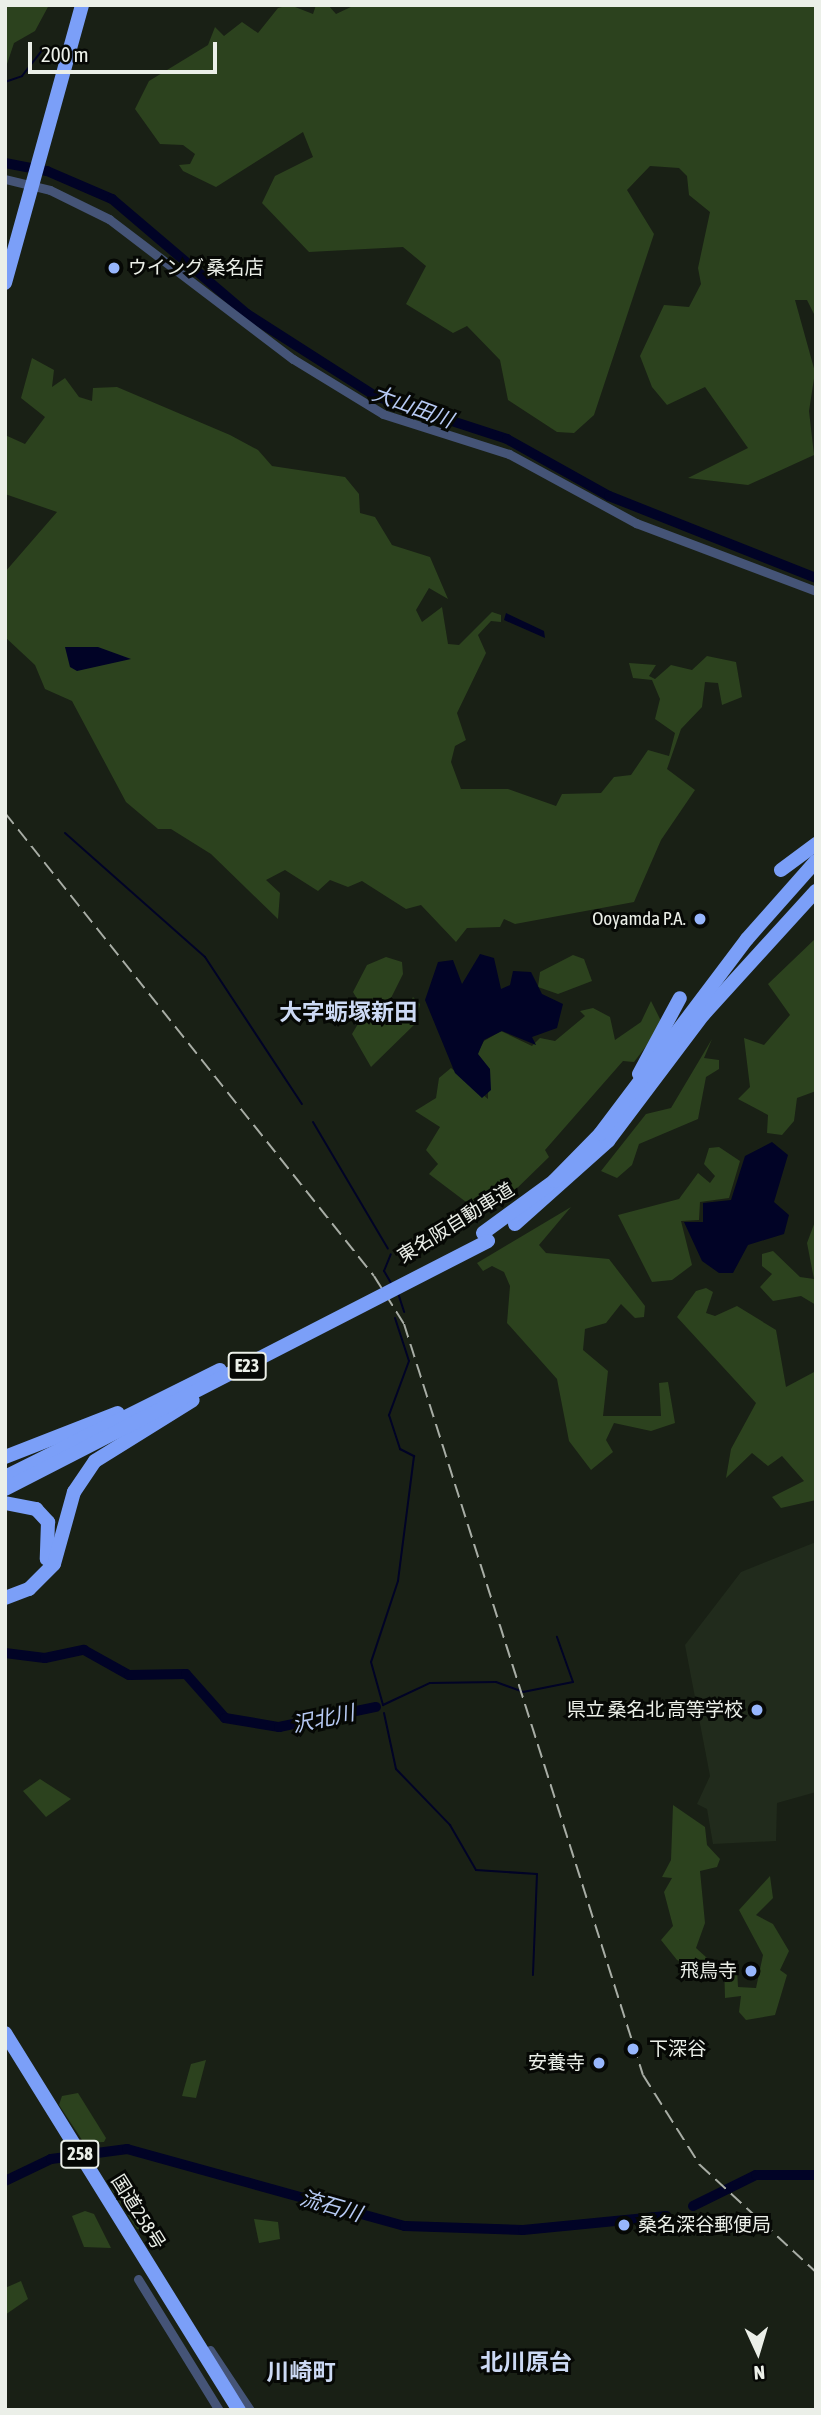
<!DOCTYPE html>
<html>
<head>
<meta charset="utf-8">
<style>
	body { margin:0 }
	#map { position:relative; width:821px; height:2415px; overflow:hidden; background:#192015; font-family:"Asap Condensed","Noto Sans JP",sans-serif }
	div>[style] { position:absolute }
	.built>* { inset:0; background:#212b1c }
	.green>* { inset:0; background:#2c421e }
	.water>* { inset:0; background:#010326 }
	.stream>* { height:2px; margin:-1px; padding:0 1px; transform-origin:1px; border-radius:1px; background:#010326 }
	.river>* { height:10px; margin:-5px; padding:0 5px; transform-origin:5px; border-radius:5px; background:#010326 }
	.minor>* { height:9px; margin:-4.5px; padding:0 4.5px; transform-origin:4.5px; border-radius:4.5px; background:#455477 }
	.highway>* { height:14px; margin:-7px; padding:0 7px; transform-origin:7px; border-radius:7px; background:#7b9ff8 }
	.rail>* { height:2px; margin-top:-1px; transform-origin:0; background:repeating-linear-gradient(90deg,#a8ada5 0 14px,transparent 0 21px) }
	.highway-bridge>* { height:14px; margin:-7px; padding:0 7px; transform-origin:7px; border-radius:7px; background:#7b9ff8 }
	.dots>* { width:19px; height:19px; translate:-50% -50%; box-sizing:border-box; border:4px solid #060805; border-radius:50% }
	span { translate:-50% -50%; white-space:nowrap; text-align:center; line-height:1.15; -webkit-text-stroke:6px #060805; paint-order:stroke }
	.shield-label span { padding:2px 5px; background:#060805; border:2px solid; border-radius:5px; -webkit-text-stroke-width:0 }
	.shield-label { font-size:18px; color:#ebefe8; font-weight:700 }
	.poi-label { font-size:19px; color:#ebefe8 }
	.left { translate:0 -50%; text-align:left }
	.right { translate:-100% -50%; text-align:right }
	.street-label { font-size:19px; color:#ebefe8 }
	.water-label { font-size:21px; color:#b7caf4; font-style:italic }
	.quarter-label { font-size:23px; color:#ccd9f4; font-weight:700 }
	.frame { position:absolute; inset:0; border:7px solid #ebefe8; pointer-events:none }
	.north { position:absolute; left:723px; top:2317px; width:70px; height:70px; -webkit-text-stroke:5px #060805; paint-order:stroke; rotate:176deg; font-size:19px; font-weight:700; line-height:28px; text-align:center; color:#ebefe8 }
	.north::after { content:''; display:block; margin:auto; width:24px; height:32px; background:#ebefe8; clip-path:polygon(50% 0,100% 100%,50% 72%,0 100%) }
	.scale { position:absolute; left:28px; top:42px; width:189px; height:32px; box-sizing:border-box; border:4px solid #ebefe8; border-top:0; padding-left:9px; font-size:21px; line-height:24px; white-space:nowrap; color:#ebefe8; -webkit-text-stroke:5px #060805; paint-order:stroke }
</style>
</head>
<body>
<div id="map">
	<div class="built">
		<i style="clip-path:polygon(816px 1542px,816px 1792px,777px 1803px,776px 1841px,713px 1844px,707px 1809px,697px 1804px,710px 1776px,685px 1645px,741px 1572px)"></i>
	</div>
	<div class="green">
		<i style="clip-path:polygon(5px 5px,49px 5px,35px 31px,14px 43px,5px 70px)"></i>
		<i style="clip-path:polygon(290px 5px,313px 14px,316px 5px,328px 5px,336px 14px,355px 5px,816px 5px,816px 318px,807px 300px,795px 300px,815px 372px,809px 411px,814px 455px,748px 485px,688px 478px,748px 448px,705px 387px,667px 405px,652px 387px,640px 356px,664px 305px,689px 307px,701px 284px,698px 268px,710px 212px,689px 195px,687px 176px,679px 168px,650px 166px,627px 190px,654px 234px,594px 415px,574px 433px,557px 432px,508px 400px,500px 360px,467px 326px,453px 333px,406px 304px,426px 266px,403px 247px,309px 252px,262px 203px,275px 176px,313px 157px,303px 132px,216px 187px,183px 171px,179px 165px,190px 164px,195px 154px,183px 145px,160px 144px,135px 109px,149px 81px,208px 45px,215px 27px,224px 36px,242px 22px,258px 33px,278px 8px)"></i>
		<i style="clip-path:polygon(32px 358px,54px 370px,52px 387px,65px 378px,79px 397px,92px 401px,93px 388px,117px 387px,230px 435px,258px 450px,272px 466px,345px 477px,359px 494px,360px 513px,375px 517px,392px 545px,430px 557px,448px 599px,429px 588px,416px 610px,422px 622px,442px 607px,448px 644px,459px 645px,492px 612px,501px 615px,501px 622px,491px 621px,478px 635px,486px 653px,457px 713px,466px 740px,455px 746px,451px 762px,461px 789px,508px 789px,556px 806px,562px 794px,601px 793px,614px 777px,631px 775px,648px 750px,669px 756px,675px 733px,655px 719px,660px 699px,652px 680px,633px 678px,629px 663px,656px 665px,649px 676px,655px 679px,671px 665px,692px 670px,707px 656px,736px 662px,742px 697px,722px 705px,718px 683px,705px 682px,702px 707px,681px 729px,667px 769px,695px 790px,661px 840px,634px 902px,515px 924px,504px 919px,500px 927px,467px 928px,456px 942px,421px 905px,406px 909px,362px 881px,348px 887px,330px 880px,318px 891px,285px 870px,266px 880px,280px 893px,278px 919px,211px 854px,171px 829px,158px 829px,126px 802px,72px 701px,45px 689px,35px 665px,5px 637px,5px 572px,57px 512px,5px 494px,5px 435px,25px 444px,45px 417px,21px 398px)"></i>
		<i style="clip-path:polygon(816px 938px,816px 1091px,797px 1098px,794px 1121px,782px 1135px,767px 1133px,768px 1115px,738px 1099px,750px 1087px,744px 1038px,764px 1045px,790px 1015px,768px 984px)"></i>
		<i style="clip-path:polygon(573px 955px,584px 959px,592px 981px,558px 994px,538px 987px,540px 972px)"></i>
		<i style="clip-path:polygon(386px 957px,402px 962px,403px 974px,386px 1008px,407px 1007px,413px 997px,420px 1004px,416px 1023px,371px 1067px,352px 1034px,365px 1012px,353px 992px,367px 965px)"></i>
		<i style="clip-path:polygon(651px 1001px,661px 1021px,647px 1045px,634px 1062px,623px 1061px,545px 1150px,549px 1157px,503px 1202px,474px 1208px,429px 1174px,438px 1164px,426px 1150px,440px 1127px,415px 1111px,436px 1098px,439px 1078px,451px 1068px,488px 1099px,488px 1069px,477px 1053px,484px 1041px,501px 1031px,532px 1046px,540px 1038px,555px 1041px,585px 1016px,580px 1011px,593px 1008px,610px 1017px,615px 1040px,641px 1022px)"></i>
		<i style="clip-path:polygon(712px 1039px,704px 1058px,719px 1060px,719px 1069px,706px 1077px,698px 1119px,639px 1144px,632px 1165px,617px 1178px,601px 1171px,646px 1114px,671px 1108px)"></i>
		<i style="clip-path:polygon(719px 1147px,740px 1161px,729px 1198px,700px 1202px,699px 1220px,681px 1221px,692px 1265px,672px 1280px,652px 1282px,618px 1215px,679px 1199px,698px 1173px,710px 1183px,715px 1176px,704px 1164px,709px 1148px)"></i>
		<i style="clip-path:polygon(571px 1207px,539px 1245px,546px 1253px,609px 1259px,645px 1306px,644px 1317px,635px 1318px,621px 1304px,606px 1323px,585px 1329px,583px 1350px,608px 1371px,603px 1416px,661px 1416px,659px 1383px,668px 1382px,675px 1423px,651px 1431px,614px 1423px,606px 1440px,613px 1452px,591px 1470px,569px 1441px,557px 1379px,507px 1323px,510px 1286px,504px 1272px,492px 1266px,483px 1271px,477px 1263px)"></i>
		<i style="clip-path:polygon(816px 1219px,816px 1305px,801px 1296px,773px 1301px,760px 1287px,772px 1274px,762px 1266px,762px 1254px,773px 1251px,800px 1277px,814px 1279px,807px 1243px)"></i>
		<i style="clip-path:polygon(706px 1288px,713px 1292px,706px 1313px,715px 1316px,737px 1306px,776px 1330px,786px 1387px,816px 1371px,816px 1500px,781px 1508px,772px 1497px,804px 1481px,782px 1456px,768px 1466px,752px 1453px,726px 1478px,731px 1449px,756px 1403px,677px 1317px,696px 1291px)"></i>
		<i style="clip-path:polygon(40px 1779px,71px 1799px,46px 1817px,23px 1791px)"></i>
		<i style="clip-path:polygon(673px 1805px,705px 1827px,707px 1845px,720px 1859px,717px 1867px,700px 1871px,705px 1923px,696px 1948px,707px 1958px,700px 1969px,677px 1960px,661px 1940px,673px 1926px,664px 1892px,672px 1878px,662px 1877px,671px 1860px)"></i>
		<i style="clip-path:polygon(770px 1876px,773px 1898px,756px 1915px,773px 1924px,789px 1951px,780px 1970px,787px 1975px,775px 2015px,746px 2020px,739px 2012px,741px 1996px,725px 1998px,724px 1960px,737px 1968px,738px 1987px,756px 1988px,763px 1955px,739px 1910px)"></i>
		<i style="clip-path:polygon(206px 2060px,196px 2098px,182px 2096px,191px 2064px)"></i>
		<i style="clip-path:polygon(78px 2093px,106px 2138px,104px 2142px,84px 2143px,59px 2105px,62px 2096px)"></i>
		<i style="clip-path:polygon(131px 2181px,154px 2227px,152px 2231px,137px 2229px,112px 2190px,115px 2182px)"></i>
		<i style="clip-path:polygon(85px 2211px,94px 2214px,111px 2248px,84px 2247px,72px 2216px)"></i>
		<i style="clip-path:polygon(254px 2219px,278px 2222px,280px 2239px,259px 2243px)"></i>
		<i style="clip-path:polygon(21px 2281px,28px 2299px,5px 2315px,5px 2288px)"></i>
	</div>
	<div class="water">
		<i style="clip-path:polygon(506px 613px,544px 631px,545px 638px,504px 620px)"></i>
		<i style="clip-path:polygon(65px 647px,98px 647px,131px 659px,77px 671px,70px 667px)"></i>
		<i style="clip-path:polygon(480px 954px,494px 958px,501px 989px,510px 985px,513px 971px,531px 972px,542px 994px,563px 1004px,557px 1028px,532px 1037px,536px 1045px,502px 1031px,484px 1040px,478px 1054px,490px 1069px,491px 1090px,482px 1098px,455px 1073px,425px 1000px,438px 962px,453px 960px,462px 984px)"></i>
		<i style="clip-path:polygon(772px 1142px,788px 1155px,774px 1202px,789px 1215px,784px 1234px,748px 1245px,733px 1273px,719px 1273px,702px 1261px,684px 1222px,703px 1222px,703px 1203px,731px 1200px,745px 1156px)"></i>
	</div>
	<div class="stream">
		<i style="left:5px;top:82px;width:18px;rotate:-19deg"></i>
		<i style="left:22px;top:76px;width:37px;rotate:-52deg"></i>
		<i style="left:65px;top:833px;width:187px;rotate:41.5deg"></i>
		<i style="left:205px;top:957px;width:176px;rotate:56.6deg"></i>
		<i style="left:313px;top:1122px;width:147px;rotate:59.4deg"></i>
		<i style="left:391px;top:1283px;width:14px;rotate:-120deg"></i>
		<i style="left:384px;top:1271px;width:18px;rotate:-68deg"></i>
		<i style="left:398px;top:1293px;width:20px;rotate:72deg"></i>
		<i style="left:395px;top:1318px;width:45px;rotate:72deg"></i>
		<i style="left:409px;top:1361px;width:58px;rotate:110.3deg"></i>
		<i style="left:389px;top:1415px;width:36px;rotate:72deg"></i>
		<i style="left:400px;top:1449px;width:16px;rotate:27deg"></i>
		<i style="left:414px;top:1456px;width:126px;rotate:97.3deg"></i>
		<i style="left:398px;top:1581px;width:85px;rotate:108.4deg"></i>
		<i style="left:371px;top:1662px;width:45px;rotate:74.4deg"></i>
		<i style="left:383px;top:1705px;width:52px;rotate:-25.1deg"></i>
		<i style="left:430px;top:1683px;width:66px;rotate:-0.9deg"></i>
		<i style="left:496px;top:1682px;width:29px;rotate:20deg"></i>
		<i style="left:523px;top:1692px;width:51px;rotate:-11.3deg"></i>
		<i style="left:573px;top:1682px;width:48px;rotate:-109.6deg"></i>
		<i style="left:384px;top:1713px;width:57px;rotate:77.9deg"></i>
		<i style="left:396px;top:1769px;width:78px;rotate:46deg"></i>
		<i style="left:450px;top:1825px;width:52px;rotate:60deg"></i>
		<i style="left:476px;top:1870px;width:61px;rotate:3.8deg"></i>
		<i style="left:537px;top:1874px;width:101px;rotate:92.3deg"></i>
	</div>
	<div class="river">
		<i style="left:5px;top:163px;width:43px;rotate:10.8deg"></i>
		<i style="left:47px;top:171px;width:71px;rotate:23.3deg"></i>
		<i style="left:112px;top:199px;width:177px;rotate:40.4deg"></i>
		<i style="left:247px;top:314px;width:152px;rotate:32.6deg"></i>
		<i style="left:375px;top:396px;width:139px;rotate:18deg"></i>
		<i style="left:507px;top:439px;width:117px;rotate:29.2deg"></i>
		<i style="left:609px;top:496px;width:223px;rotate:21.6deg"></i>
		<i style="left:5px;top:1653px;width:40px;rotate:7.1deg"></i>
		<i style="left:45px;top:1658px;width:40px;rotate:-12deg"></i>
		<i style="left:84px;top:1650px;width:51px;rotate:29.1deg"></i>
		<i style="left:129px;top:1675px;width:57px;rotate:-1deg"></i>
		<i style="left:186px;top:1674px;width:59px;rotate:48.4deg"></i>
		<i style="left:225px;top:1718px;width:55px;rotate:9.5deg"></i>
		<i style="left:279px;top:1727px;width:99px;rotate:-11.7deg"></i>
		<i style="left:5px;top:2181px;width:51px;rotate:-25.6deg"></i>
		<i style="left:51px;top:2159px;width:77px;rotate:-7.5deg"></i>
		<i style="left:127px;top:2149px;width:288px;rotate:15.5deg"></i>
		<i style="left:405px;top:2226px;width:118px;rotate:1.9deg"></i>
		<i style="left:523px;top:2230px;width:144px;rotate:-5.6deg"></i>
		<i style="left:693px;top:2206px;width:70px;rotate:-26.2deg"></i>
		<i style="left:756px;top:2175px;width:60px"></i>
	</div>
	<div class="minor">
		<i style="left:5px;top:179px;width:46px;rotate:13.7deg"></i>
		<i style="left:50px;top:190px;width:66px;rotate:26.2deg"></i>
		<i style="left:109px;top:219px;width:231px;rotate:37.3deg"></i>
		<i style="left:293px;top:359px;width:105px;rotate:31.4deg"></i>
		<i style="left:383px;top:414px;width:132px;rotate:17.6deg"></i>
		<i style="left:509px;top:454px;width:145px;rotate:28.5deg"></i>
		<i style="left:636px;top:523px;width:192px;rotate:20.7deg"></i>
		<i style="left:138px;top:2279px;width:154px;rotate:58.3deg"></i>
		<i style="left:210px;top:2350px;width:72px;rotate:56.3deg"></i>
	</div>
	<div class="highway">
		<i style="left:5px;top:283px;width:288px;rotate:-74.5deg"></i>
		<i style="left:781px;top:870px;width:44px;rotate:-36.6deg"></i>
		<i style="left:703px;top:1015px;width:168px;rotate:-47.7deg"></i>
		<i style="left:639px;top:1074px;width:86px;rotate:-61.7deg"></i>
		<i style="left:515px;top:1224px;width:125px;rotate:-41.7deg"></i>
		<i style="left:608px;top:1141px;width:163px;rotate:-53deg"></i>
		<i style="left:483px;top:1233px;width:88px;rotate:-36.2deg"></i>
		<i style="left:554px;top:1181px;width:66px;rotate:-45.6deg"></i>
		<i style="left:600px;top:1134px;width:244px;rotate:-53deg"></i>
		<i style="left:747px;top:939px;width:104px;rotate:-48.5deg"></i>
		<i style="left:5px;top:1457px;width:121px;rotate:-21.3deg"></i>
		<i style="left:5px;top:1503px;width:32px;rotate:11deg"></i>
		<i style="left:36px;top:1509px;width:18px;rotate:47deg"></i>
		<i style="left:48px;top:1522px;width:37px;rotate:92deg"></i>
		<i style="left:5px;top:1598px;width:26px;rotate:-21deg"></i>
		<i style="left:29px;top:1589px;width:35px;rotate:-45deg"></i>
		<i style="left:54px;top:1564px;width:75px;rotate:-74.5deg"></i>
		<i style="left:74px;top:1492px;width:37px;rotate:-56deg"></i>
		<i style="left:95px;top:1461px;width:115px;rotate:-31.9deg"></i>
		<i style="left:5px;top:2033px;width:444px;rotate:58.2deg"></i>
	</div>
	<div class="rail">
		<i style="left:5px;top:813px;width:592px;rotate:51.45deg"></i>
		<i style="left:374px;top:1276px;width:57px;rotate:58deg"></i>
		<i style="left:404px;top:1324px;width:788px;rotate:72.35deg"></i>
		<i style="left:643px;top:2075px;width:107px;rotate:57.7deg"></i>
		<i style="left:700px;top:2165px;width:158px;rotate:42.7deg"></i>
	</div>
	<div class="highway-bridge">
		<i style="left:5px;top:1477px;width:240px;rotate:-26.5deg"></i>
		<i style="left:5px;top:1489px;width:543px;rotate:-27.18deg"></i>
	</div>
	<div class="dots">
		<i style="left:114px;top:268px;background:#97b6fd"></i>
		<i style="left:700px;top:919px;background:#97b6fd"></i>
		<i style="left:757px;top:1710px;background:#97b6fd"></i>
		<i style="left:751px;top:1971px;background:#97b6fd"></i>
		<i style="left:633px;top:2049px;background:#97b6fd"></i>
		<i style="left:599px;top:2063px;background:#97b6fd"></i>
		<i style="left:624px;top:2225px;background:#97b6fd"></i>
	</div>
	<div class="shield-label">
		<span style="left:247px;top:1366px">E23</span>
		<span style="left:80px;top:2154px">258</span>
	</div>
	<div class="poi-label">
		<span class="left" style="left:128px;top:268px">ウイング 桑名店</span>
		<span class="right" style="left:686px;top:919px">Ooyamda P.A.</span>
		<span class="right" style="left:743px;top:1710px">県立 桑名北 高等学校</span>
		<span class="right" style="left:737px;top:1971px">飛鳥寺</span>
		<span class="left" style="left:649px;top:2049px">下深谷</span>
		<span class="right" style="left:585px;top:2063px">安養寺</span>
		<span class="left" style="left:638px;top:2225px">桑名深谷郵便局</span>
	</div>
	<div class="street-label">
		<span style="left:456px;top:1223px;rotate:-32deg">東名阪自動車道</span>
		<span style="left:138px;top:2212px;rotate:58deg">国道258号</span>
	</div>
	<div class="water-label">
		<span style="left:413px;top:406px;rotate:20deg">大山田川</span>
		<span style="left:323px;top:1718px;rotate:-12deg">沢北川</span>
		<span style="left:331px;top:2205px;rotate:16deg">流石川</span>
	</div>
	<div class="quarter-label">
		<span style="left:348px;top:1012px">大字蛎塚新田</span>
		<span style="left:526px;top:2362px">北川原台</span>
		<span style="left:301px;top:2372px">川崎町</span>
	</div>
	<div class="frame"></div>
	<div class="north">N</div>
	<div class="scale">200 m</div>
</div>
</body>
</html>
